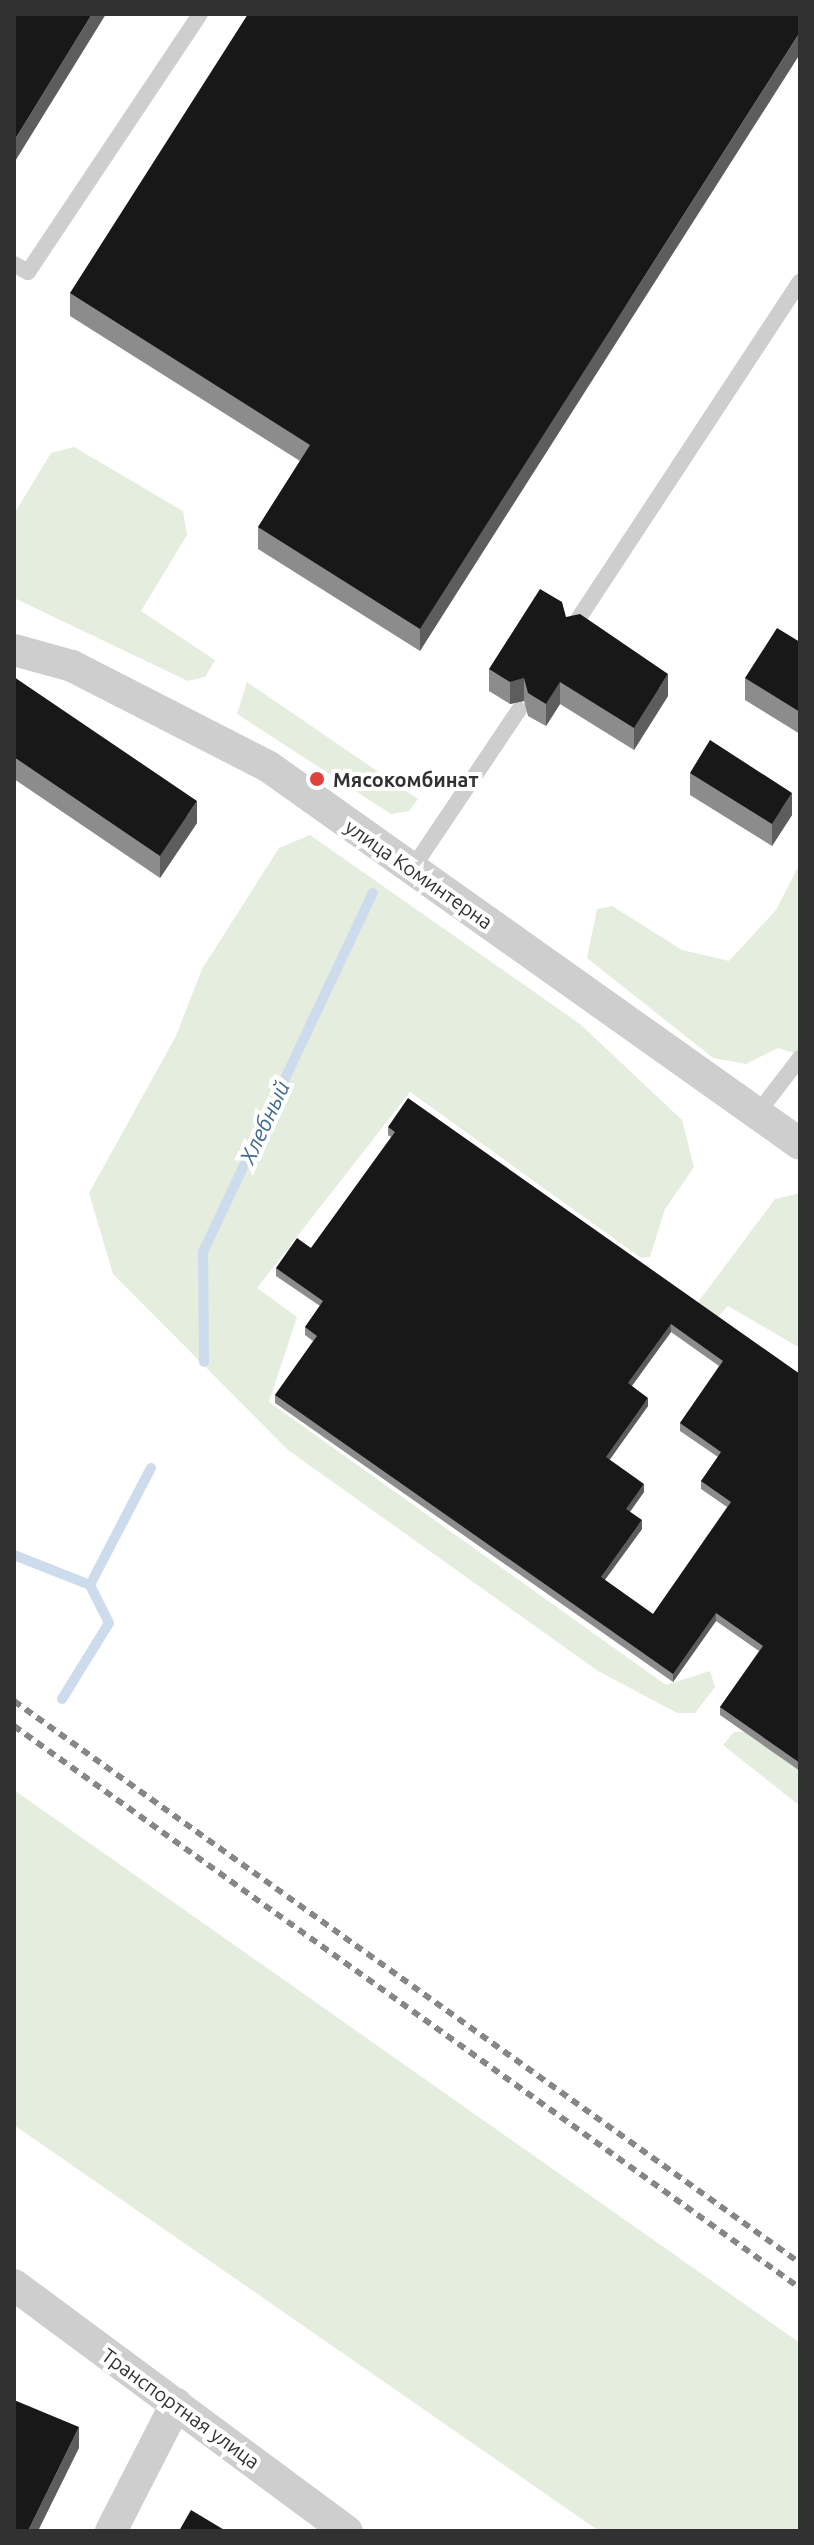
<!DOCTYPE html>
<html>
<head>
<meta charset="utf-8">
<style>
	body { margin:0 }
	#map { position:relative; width:814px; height:2545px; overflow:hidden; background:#fff; font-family:Ubuntu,sans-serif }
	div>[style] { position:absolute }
	.green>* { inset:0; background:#e5eddf }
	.stream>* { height:10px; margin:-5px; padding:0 5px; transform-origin:5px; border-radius:5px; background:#cddcec }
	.lane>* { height:16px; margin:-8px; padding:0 8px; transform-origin:8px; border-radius:8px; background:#cecece }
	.street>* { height:32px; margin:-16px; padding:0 16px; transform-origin:16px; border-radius:16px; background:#cecece }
	.rail>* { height:6px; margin-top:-3px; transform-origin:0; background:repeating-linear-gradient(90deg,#868686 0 8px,transparent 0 14px) }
	.wall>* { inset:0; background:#8c8c8c }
	.shaded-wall>* { inset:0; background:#5d5d5d }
	.building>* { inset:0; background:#181818 }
	.dots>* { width:22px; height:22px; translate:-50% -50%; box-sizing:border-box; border:4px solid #fff; border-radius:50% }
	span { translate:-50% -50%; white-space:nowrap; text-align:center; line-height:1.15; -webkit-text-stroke:8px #fff; paint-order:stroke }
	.poi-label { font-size:20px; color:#313131; font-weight:700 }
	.left { translate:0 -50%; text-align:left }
	.street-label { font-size:20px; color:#313131 }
	.water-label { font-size:22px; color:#416990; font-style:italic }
	.frame { position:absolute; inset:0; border:16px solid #313131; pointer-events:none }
</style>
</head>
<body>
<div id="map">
	<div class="green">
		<i style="clip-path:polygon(74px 447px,183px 511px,187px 535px,141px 611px,215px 660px,205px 677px,188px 681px,14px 598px,14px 514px,51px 453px)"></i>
		<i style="clip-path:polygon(247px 682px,418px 799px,409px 811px,391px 814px,237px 714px)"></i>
		<i style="clip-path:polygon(310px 835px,580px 1024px,682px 1120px,694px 1167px,665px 1209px,650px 1257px,641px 1258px,410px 1092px,257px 1288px,297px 1317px,269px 1402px,666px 1685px,710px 1671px,715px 1687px,695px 1713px,677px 1713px,598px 1671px,288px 1450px,113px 1274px,89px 1193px,176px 1036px,202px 969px,279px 848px)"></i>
		<i style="clip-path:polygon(800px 863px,800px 1055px,778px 1048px,746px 1064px,713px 1058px,587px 958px,597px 909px,612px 906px,682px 950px,729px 961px,776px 910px)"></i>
		<i style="clip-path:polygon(800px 1193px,800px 1348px,728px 1306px,706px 1330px,687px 1317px,775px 1199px)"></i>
		<i style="clip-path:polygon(734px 1732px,759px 1732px,800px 1760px,800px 1806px,723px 1745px)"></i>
		<i style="clip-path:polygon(14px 1790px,800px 2343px,800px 2531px,599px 2531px,14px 2125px)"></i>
	</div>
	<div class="stream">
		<i style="left:204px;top:1362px;width:110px;rotate:-90.5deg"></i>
		<i style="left:203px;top:1252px;width:397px;rotate:-64.7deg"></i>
		<i style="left:14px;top:1555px;width:82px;rotate:21.5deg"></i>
		<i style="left:62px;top:1699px;width:89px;rotate:-58.3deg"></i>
		<i style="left:109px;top:1623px;width:42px;rotate:-116.6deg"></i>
		<i style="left:90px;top:1585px;width:132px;rotate:-62.5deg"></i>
	</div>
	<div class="lane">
		<i style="left:14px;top:264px;width:16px;rotate:30deg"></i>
		<i style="left:28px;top:272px;width:310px;rotate:-56.3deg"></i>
		<i style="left:571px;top:630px;width:417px;rotate:-56.7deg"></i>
		<i style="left:412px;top:869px;width:192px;rotate:-56.1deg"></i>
		<i style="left:757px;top:1114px;width:71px;rotate:-52.5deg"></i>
	</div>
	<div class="street">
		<i style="left:14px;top:650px;width:60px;rotate:15.4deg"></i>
		<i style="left:72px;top:666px;width:221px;rotate:27.1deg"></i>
		<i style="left:269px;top:767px;width:651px;rotate:35.37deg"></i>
		<i style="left:14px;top:2285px;width:414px;rotate:36.5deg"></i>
		<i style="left:111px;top:2531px;width:143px;rotate:-62.9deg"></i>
	</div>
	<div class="rail">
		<i style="left:14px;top:1701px;width:966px;rotate:35.57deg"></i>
		<i style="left:14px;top:1726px;width:966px;rotate:35.57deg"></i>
	</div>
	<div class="wall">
		<i style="clip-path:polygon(800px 14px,420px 651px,258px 549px,258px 527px,300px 461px,70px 316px,70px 293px)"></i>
		<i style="clip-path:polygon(566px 617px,668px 696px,634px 750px,560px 704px,546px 726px,528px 716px,524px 701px,510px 704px,489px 691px,489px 669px)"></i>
		<i style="clip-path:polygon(800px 642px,800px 734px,745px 700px,745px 678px)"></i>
		<i style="clip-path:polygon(14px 677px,197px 823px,160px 878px,14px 779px)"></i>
		<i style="clip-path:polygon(690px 773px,792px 815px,772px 846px,690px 795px)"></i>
		<i style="clip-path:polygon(evenodd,388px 1127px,800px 1374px,800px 1771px,720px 1715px,720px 1707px,759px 1651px,716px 1621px,673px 1682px,275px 1403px,275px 1395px,313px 1341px,305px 1335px,305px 1327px,320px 1306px,276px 1276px,276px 1268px,311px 1248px,391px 1137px,388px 1135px,388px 1127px,671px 1332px,719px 1366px,680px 1423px,680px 1431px,718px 1457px,701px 1481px,701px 1489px,727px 1507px,653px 1614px,605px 1580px,642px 1529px,630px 1512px,644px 1492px,609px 1460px,648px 1406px,632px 1386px,671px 1332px)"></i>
	</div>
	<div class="shaded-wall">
		<i style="clip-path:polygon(92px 14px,106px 14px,14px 163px,14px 141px)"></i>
		<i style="clip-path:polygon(800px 32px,800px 54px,420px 651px,420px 629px)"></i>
		<i style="clip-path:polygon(668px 674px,668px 696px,634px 750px,634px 728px)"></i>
		<i style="clip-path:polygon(524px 678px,524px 701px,510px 704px,510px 682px)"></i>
		<i style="clip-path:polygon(560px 682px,560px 704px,546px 726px,546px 704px)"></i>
		<i style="clip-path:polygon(792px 793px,792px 815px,772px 846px,772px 824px)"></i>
		<i style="clip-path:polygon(197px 801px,197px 823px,160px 878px,160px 856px)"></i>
		<i style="clip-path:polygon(671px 1324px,671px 1332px,628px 1391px,628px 1383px)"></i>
		<i style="clip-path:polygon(648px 1398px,648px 1406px,606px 1465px,606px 1457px)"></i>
		<i style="clip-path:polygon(644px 1484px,644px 1492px,626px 1517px,626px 1509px)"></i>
		<i style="clip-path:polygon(642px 1520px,642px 1529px,601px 1585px,601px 1577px)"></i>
		<i style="clip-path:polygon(716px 1613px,716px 1621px,673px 1682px,673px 1674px)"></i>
		<i style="clip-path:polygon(79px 2427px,79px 2448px,38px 2531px,28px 2531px)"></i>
	</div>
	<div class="building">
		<i style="clip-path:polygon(14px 14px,92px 14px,14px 141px)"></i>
		<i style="clip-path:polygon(248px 14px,800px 14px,800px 32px,420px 629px,258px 527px,310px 445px,70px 293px)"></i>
		<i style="clip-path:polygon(540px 589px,562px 602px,566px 617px,580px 614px,668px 674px,634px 728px,560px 682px,546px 704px,528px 693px,524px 678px,510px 682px,489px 669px)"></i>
		<i style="clip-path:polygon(777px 628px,800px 642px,800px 712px,745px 678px)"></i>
		<i style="clip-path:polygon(14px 677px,197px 801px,160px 856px,14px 757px)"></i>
		<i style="clip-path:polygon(710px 740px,792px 793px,772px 824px,690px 773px)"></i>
		<i style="clip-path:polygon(evenodd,408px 1098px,800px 1374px,800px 1763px,720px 1707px,763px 1646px,716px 1613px,673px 1674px,275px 1395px,317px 1336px,305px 1327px,323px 1301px,276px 1268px,297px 1238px,311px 1248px,395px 1132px,388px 1127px,408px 1098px,671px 1324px,723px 1361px,680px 1423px,721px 1452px,701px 1481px,731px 1502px,653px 1614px,601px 1577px,642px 1520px,626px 1509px,644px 1484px,606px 1457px,648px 1398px,628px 1383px,671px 1324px)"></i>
		<i style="clip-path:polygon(14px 2400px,79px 2427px,28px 2531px,14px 2531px)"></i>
		<i style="clip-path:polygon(191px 2510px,226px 2531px,179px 2531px)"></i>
	</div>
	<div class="dots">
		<i style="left:317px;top:779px;background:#df413b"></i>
	</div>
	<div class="poi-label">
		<span class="left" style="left:333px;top:779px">Мясокомбинат</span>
	</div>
	<div class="street-label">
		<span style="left:419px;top:874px;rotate:35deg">улица Коминтерна</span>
		<span style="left:181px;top:2408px;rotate:36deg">Транспортная улица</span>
	</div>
	<div class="water-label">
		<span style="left:264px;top:1122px;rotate:-65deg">Хлебный</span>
	</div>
	<div class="frame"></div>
</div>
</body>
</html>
